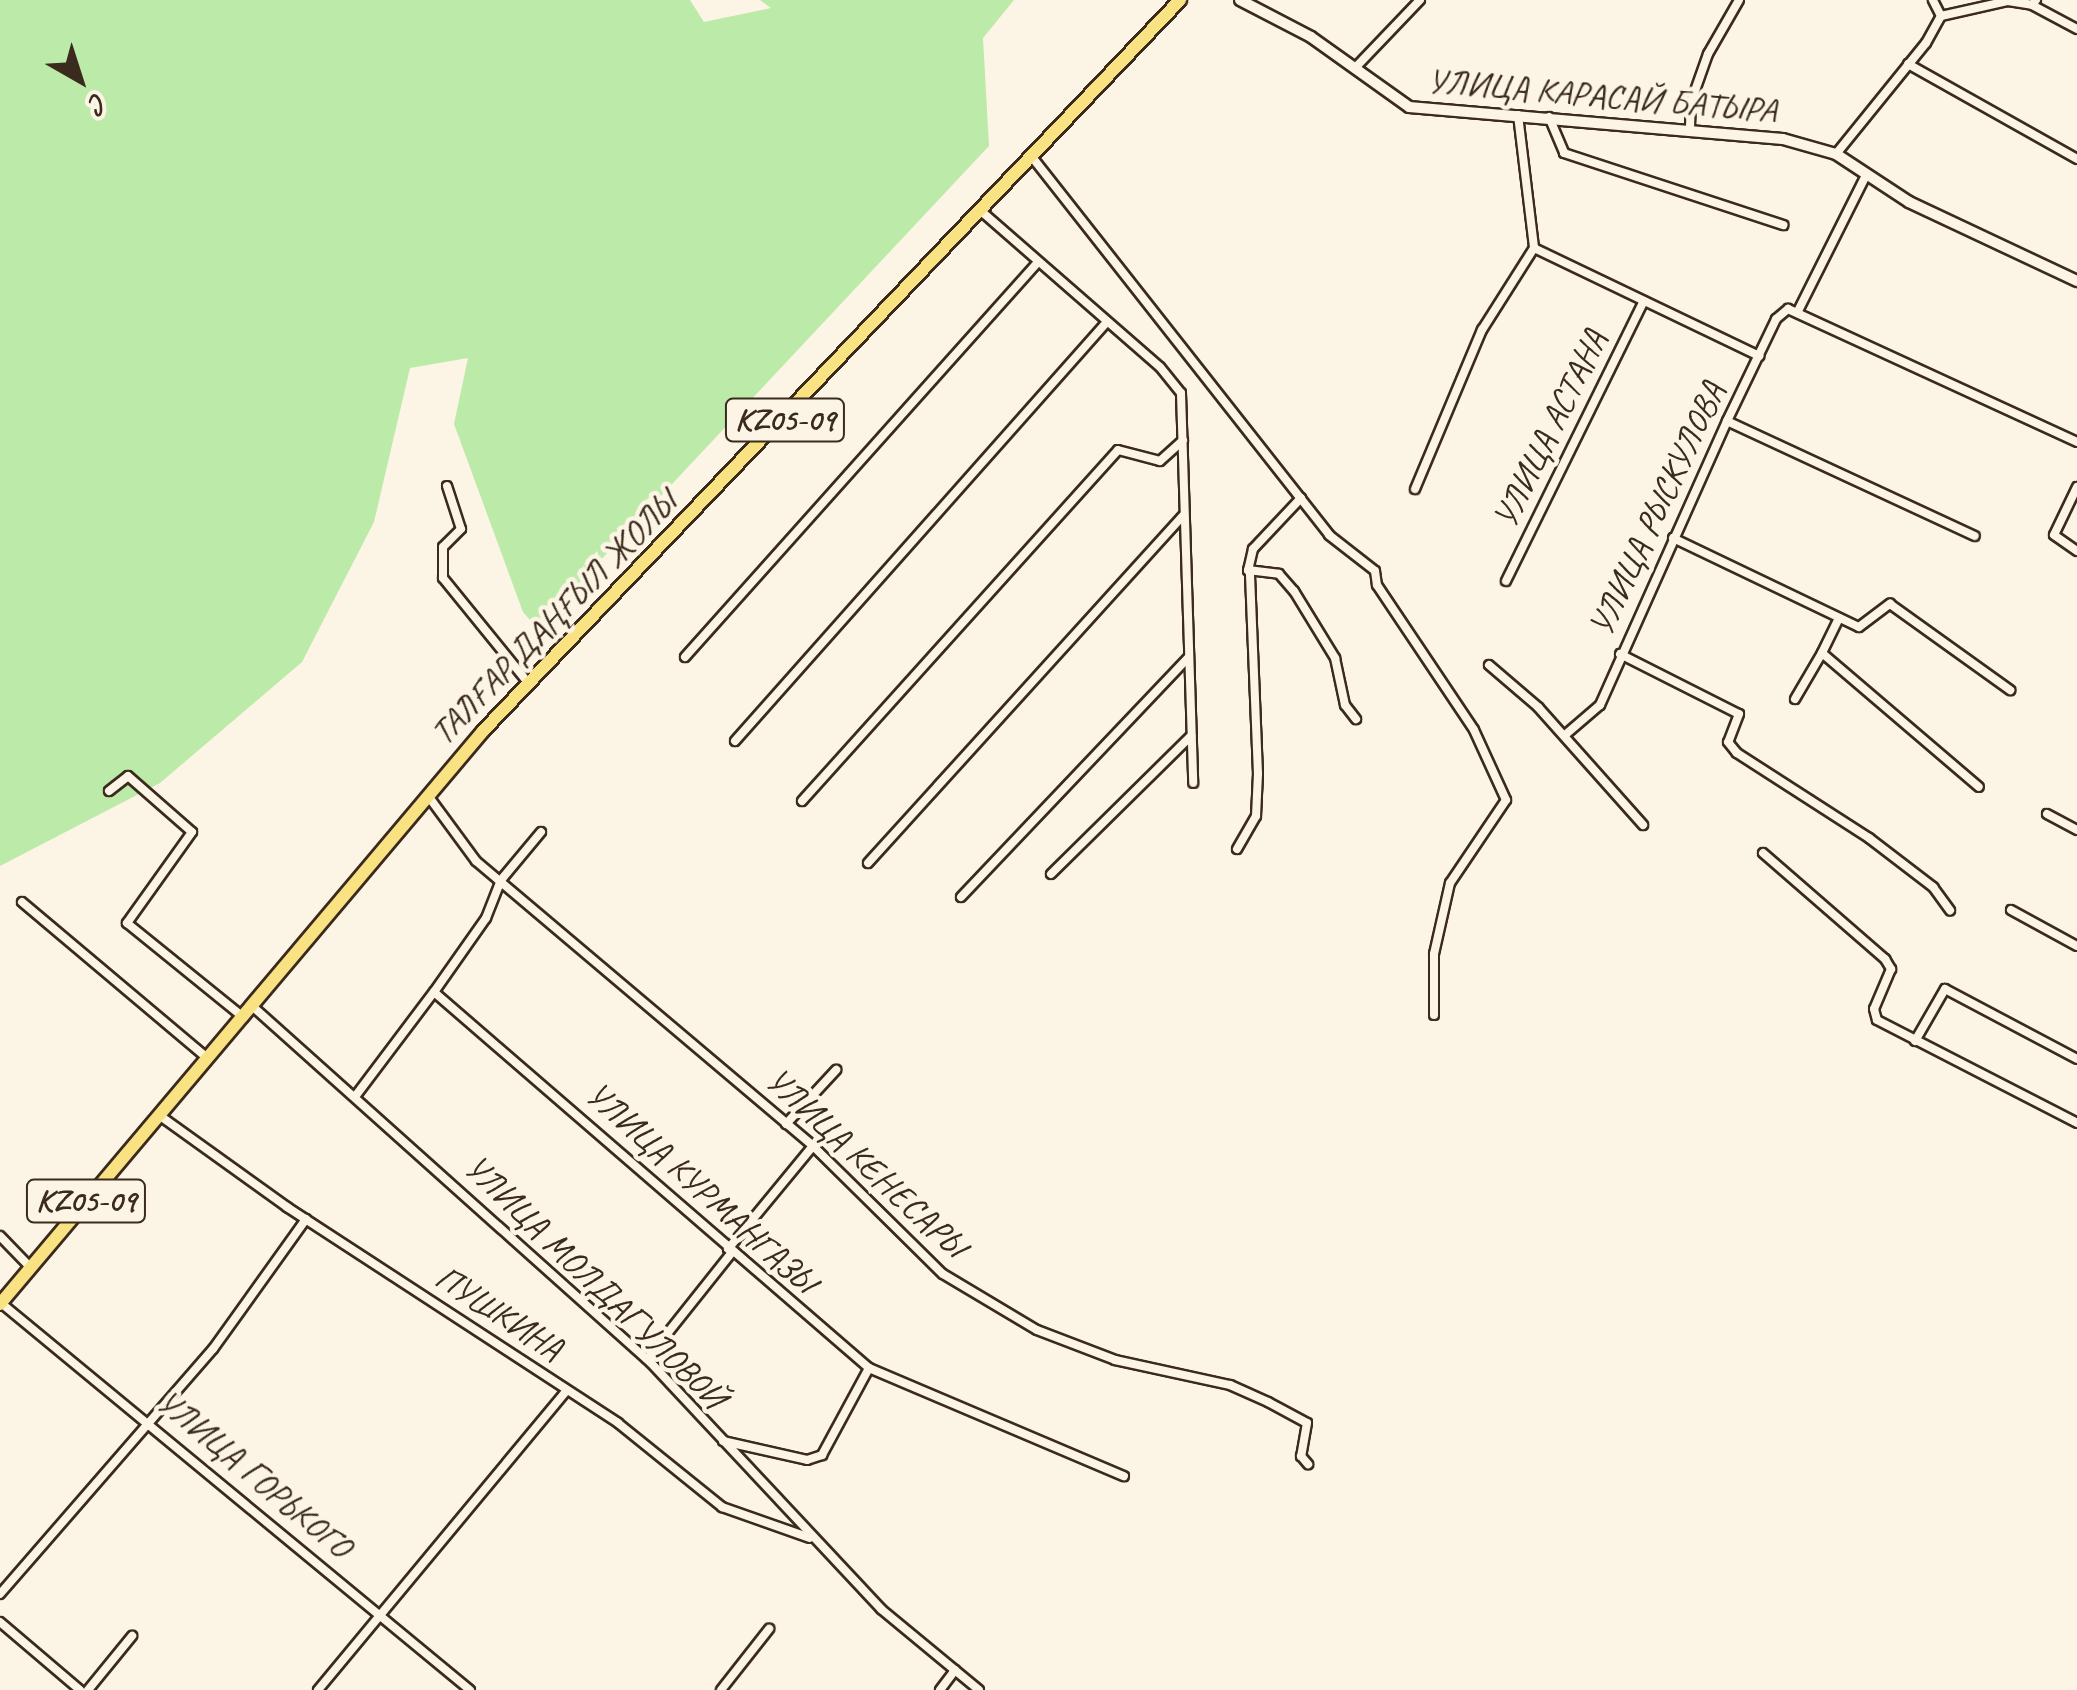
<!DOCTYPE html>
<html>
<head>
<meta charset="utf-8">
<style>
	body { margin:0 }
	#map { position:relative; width:2077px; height:1690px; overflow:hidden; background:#fcf5e5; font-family:Caveat,sans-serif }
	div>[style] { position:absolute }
	.green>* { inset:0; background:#bceaa8 }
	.roads { filter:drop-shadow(2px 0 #3b2a1e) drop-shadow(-2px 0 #3b2a1e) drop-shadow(0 2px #3b2a1e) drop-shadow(0 -2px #3b2a1e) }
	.minor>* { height:8px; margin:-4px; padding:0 4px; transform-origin:4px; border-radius:4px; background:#fcf5e5 }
	.tertiary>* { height:10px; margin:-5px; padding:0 5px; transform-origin:5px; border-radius:5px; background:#fcf5e5 }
	.primary>* { height:12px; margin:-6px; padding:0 6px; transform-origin:6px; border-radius:6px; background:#f8e281 }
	span { translate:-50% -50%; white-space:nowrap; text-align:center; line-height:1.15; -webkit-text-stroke:9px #fcf5e5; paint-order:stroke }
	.shield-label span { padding:2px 8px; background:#fcf5e5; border:2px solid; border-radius:8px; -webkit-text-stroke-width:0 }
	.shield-label { font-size:32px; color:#3b2a1e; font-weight:700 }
	.street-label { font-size:35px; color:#3b2a1e }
	.north { position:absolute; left:30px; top:30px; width:100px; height:100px; -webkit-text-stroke:8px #fcf5e5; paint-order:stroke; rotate:141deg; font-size:28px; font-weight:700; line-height:40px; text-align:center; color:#3b2a1e }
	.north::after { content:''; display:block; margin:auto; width:35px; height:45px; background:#3b2a1e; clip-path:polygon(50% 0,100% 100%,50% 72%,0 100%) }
</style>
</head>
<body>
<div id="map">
	<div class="green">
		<i style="clip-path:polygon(0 0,690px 0,704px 22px,771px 8px,760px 0,1014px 0,983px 38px,989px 146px,537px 628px,523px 612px,454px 424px,468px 358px,410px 368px,374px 522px,302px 662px,160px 783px,0 866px)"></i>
	</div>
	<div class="roads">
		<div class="minor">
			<i style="left:2036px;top:0;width:6px;rotate:129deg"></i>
			<i style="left:2032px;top:5px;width:51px;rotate:28.1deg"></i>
			<i style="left:1941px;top:16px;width:69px;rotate:-12.6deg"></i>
			<i style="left:2008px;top:1px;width:24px;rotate:9deg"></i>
			<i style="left:1908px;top:64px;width:194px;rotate:29.3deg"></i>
			<i style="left:1355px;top:68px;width:94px;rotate:-46.3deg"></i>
			<i style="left:1518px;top:115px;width:134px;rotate:83.1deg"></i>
			<i style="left:1534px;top:248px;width:250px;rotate:25.6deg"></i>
			<i style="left:1549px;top:117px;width:39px;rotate:67deg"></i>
			<i style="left:1564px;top:153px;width:231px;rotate:18.2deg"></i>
			<i style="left:1690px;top:127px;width:25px;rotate:-88deg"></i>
			<i style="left:1691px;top:102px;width:51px;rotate:-70.5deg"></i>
			<i style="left:1708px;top:54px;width:62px;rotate:-60.1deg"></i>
			<i style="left:1836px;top:154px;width:143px;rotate:-51deg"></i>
			<i style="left:1926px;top:43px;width:31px;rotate:-61deg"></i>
			<i style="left:1941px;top:16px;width:18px;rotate:-117deg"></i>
			<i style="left:1032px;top:157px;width:481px;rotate:51.8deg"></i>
			<i style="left:1329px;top:535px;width:58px;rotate:38deg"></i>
			<i style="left:1375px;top:571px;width:14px;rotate:82deg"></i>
			<i style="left:1377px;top:585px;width:174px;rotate:56.2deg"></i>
			<i style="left:1474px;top:730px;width:77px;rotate:65.4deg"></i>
			<i style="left:1506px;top:800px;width:100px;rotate:124deg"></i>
			<i style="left:1450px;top:883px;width:73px;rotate:102.7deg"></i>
			<i style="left:1434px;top:954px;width:61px;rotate:90deg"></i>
			<i style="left:981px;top:211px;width:237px;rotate:41.1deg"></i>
			<i style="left:1160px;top:367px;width:33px;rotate:51deg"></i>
			<i style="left:1181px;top:393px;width:390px;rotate:88.2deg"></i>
			<i style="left:1798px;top:311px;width:152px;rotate:-63.4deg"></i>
			<i style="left:1727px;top:421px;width:273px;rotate:24.9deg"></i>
			<i style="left:447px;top:486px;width:45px;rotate:72deg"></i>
			<i style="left:461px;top:529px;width:25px;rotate:135deg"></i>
			<i style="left:443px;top:547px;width:31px;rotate:90deg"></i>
			<i style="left:443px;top:578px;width:136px;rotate:50.9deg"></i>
			<i style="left:2077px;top:487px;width:53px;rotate:115.6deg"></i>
			<i style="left:2054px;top:535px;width:28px;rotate:35deg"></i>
			<i style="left:1415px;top:489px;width:173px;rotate:-67.2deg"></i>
			<i style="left:1482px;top:330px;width:97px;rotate:-57.6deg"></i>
			<i style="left:1301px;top:498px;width:70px;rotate:133.3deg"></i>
			<i style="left:1253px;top:549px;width:22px;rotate:103deg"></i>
			<i style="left:1248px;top:570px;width:31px;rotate:7deg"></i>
			<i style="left:1279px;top:574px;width:23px;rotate:49deg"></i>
			<i style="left:1294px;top:591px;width:79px;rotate:58.5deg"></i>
			<i style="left:1335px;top:658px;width:48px;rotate:78deg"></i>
			<i style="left:1345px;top:705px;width:18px;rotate:52deg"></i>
			<i style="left:1673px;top:538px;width:206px;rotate:25.6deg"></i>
			<i style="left:1859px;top:627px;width:39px;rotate:-37deg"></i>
			<i style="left:1890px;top:604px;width:148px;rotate:35.6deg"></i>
			<i style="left:1506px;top:581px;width:312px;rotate:-63.8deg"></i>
			<i style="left:1839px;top:618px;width:39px;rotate:116deg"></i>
			<i style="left:1822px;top:653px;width:206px;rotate:40.5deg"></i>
			<i style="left:1620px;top:654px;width:133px;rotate:26.8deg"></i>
			<i style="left:1739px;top:714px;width:30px;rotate:111deg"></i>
			<i style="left:1728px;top:742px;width:14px;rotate:51deg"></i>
			<i style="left:1737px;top:753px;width:157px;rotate:32.8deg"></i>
			<i style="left:1869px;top:838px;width:81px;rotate:37.4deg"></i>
			<i style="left:1933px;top:887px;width:29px;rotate:54deg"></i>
			<i style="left:685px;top:657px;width:530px;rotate:-48.21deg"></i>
			<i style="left:1489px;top:665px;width:65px;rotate:40.6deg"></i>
			<i style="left:1538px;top:707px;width:158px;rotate:48.3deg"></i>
			<i style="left:1795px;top:699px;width:53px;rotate:-59.6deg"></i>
			<i style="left:1565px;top:735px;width:46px;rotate:-40.6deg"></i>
			<i style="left:1600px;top:705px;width:311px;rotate:-65.9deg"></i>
			<i style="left:1727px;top:421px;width:113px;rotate:-64.3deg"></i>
			<i style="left:1776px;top:319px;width:16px;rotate:-40deg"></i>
			<i style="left:1788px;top:309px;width:318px;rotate:24.7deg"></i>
			<i style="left:735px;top:741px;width:559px;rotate:-48.41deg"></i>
			<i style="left:109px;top:791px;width:24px;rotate:-38deg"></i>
			<i style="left:128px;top:776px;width:85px;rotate:41.2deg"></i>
			<i style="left:192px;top:832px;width:112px;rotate:125.5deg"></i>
			<i style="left:127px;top:923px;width:148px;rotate:39deg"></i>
			<i style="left:429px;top:797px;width:79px;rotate:53.7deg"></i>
			<i style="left:476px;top:861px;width:441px;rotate:40.2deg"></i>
			<i style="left:813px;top:1146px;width:182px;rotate:44.6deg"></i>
			<i style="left:943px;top:1274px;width:109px;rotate:30.8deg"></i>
			<i style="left:1037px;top:1330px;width:84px;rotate:21deg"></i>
			<i style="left:1115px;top:1360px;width:118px;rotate:12.3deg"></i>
			<i style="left:1230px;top:1385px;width:42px;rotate:24.1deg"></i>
			<i style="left:1268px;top:1402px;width:44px;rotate:28.3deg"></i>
			<i style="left:1307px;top:1423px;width:34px;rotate:100deg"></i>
			<i style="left:1301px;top:1456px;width:11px;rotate:49deg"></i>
			<i style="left:802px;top:801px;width:472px;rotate:-48deg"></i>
			<i style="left:1118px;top:450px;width:43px;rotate:14.7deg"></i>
			<i style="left:1160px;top:461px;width:31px;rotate:-42deg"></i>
			<i style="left:2047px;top:814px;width:34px;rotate:28deg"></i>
			<i style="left:541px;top:832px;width:62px;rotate:129.8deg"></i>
			<i style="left:501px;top:880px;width:41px;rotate:111.5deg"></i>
			<i style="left:486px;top:918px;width:90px;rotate:125.1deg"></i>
			<i style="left:434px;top:992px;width:575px;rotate:40.84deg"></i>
			<i style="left:869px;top:1368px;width:277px;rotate:23deg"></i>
			<i style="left:1237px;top:849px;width:38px;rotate:-60deg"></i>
			<i style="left:1256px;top:816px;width:42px;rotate:-87.3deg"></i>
			<i style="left:1258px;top:774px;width:203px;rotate:-92.3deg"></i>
			<i style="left:1763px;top:853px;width:162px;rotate:41deg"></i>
			<i style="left:1885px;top:959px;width:12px;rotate:59deg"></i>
			<i style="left:1891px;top:969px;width:43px;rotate:113deg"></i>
			<i style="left:1874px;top:1009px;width:11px;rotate:75deg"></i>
			<i style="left:1877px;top:1020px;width:225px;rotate:27.2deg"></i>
			<i style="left:868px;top:863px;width:469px;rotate:-47.8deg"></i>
			<i style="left:1051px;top:874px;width:197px;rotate:-44.6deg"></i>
			<i style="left:961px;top:897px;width:331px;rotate:-46.5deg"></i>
			<i style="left:22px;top:902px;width:242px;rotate:40.1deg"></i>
			<i style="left:2011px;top:910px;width:75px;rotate:28.6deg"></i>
			<i style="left:251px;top:1005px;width:537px;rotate:41.83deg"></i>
			<i style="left:651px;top:1363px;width:337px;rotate:46.9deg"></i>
			<i style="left:881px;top:1609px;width:127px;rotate:39.6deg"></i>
			<i style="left:1915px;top:1041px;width:60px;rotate:-60deg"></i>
			<i style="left:1945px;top:989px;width:149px;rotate:27.9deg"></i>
			<i style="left:357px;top:1094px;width:128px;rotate:-53deg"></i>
			<i style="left:159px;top:1115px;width:158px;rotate:35.7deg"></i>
			<i style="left:287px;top:1207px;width:395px;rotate:33.1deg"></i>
			<i style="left:618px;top:1423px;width:134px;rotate:38.9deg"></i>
			<i style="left:722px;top:1507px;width:93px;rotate:19.4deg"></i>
			<i style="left:786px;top:1124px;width:74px;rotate:-47.2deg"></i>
			<i style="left:0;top:1236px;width:43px;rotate:45.9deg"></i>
			<i style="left:728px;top:1249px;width:134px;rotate:-50.5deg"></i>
			<i style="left:1px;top:1303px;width:608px;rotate:39.53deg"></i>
			<i style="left:647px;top:1359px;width:137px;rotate:-51.5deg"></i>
			<i style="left:723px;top:1441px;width:86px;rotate:12.7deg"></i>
			<i style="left:807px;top:1460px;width:16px;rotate:-18deg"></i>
			<i style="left:822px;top:1455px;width:99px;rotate:-61.6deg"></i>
			<i style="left:0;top:1594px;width:325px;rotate:-49deg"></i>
			<i style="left:213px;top:1349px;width:160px;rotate:-54.4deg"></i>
			<i style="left:0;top:1622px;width:105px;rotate:40.4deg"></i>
			<i style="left:88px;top:1690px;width:70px;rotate:-50.8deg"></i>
			<i style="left:318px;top:1690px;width:388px;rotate:-50.3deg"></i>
			<i style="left:721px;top:1690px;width:78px;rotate:-51.8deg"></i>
			<i style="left:940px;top:1690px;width:25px;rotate:-53deg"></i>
		</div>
		<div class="tertiary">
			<i style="left:1240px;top:0;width:80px;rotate:27.5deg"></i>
			<i style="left:1311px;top:37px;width:120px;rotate:35.5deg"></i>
			<i style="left:1409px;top:107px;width:375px;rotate:4.9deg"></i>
			<i style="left:1783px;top:139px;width:55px;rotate:15.8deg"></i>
			<i style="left:1836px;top:154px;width:87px;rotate:33.3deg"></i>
			<i style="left:1909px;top:202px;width:186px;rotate:25.2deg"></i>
		</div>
		<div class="primary">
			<i style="left:0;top:1304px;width:749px;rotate:-49.87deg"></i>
			<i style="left:483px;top:731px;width:1010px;rotate:-46.36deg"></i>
		</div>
	</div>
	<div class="shield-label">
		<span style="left:785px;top:420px">KZ05-09</span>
		<span style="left:86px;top:1201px">KZ05-09</span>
	</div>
	<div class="street-label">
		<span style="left:1602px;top:96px;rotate:5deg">УЛИЦА КАРАСАЙ БАТЫРА</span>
		<span style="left:1550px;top:429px;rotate:-64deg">УЛИЦА АСТАНА</span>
		<span style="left:1657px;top:509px;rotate:-65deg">УЛИЦА РЫСКУЛОВА</span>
		<span style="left:554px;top:618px;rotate:-46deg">ТАЛҒАР ДАҢҒЫЛ ЖОЛЫ</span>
		<span style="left:866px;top:1163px;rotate:43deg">УЛИЦА КЕНЕСАРЫ</span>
		<span style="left:701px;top:1188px;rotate:42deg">УЛИЦА КУРМАНГАЗЫ</span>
		<span style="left:595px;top:1282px;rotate:44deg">УЛИЦА МОЛДАГУЛОВОЙ</span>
		<span style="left:499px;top:1313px;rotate:33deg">ПУШКИНА</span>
		<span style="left:254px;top:1474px;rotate:40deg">УЛИЦА ГОРЬКОГО</span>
	</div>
	<div class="north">С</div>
</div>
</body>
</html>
